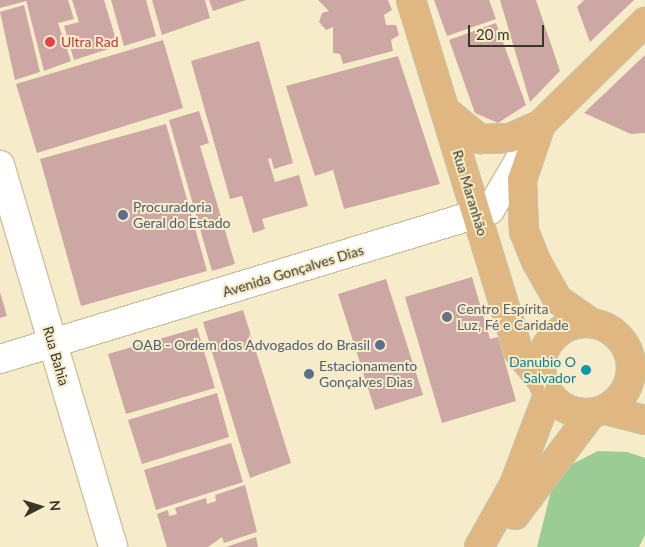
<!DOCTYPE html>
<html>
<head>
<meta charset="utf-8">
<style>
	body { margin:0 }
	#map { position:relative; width:645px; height:547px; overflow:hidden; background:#f6ecca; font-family:Lato,sans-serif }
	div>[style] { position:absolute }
	.green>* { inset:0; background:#9bcc95 }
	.building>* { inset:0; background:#cda7a4 }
	.roads { filter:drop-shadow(1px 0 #cbc1a1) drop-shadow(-1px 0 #cbc1a1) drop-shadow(0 1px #cbc1a1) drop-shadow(0 -1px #cbc1a1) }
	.minor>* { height:28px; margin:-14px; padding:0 14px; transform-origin:14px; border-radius:14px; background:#fff }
	.major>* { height:28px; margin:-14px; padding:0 14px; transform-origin:14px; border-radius:14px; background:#e0b780 }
	.major>.ring { margin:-14px; padding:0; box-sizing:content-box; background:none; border:28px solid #e0b780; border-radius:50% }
	.dots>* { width:14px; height:14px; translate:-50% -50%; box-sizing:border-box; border:2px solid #f6ecca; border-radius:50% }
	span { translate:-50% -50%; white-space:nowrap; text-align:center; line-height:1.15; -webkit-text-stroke:4px #f6ecca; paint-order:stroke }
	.health-label { font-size:14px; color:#be3a42 }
	.left { translate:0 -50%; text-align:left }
	.street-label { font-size:14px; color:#3a3629 }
	.service-label { font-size:14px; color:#4e5e75 }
	.right { translate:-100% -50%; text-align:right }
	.worship-label { font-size:14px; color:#5b616d }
	.culture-label { font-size:14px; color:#0d838f }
	.north { position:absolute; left:15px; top:482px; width:50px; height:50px; -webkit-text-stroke:4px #f6ecca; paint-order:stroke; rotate:85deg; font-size:14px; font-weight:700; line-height:20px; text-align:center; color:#3a3629 }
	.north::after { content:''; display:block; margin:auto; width:18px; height:22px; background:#3a3629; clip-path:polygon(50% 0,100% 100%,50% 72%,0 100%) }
	.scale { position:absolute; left:468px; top:25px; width:76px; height:22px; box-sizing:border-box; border:2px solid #3a3629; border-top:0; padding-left:6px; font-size:15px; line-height:18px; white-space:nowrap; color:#3a3629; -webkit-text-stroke:4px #f6ecca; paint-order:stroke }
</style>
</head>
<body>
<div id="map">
	<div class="green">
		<i style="clip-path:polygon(598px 451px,627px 452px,645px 458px,645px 535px,639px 547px,537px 547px,552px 487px,572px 464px)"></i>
	</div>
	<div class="building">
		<i style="clip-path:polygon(0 0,26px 0,26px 1px,0 8px)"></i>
		<i style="clip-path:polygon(26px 0,68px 0,74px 19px,58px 23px,71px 61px,44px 71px)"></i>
		<i style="clip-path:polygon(72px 0,104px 0,118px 46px,74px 60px,64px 26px,79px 22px)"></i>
		<i style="clip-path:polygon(111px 0,146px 0,156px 36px,124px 46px)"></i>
		<i style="clip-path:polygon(152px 0,205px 0,210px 18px,162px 35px)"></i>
		<i style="clip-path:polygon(209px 0,246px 0,213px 11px)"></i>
		<i style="clip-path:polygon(318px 0,388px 0,392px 10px,384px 15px,386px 25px,396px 25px,399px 35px,391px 40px,393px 51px,343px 64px,340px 54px,333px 53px,333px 27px,326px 30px,319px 22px,322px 13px,329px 11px)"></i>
		<i style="clip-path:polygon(434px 0,489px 0,496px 19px,447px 36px)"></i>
		<i style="clip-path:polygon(500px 0,536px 0,560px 71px,530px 102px)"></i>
		<i style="clip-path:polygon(584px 0,634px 0,590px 42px,577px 7px)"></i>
		<i style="clip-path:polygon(24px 5px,40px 72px,15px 80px,0 12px)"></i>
		<i style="clip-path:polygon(496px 23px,526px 105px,498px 123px,475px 113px,449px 40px)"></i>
		<i style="clip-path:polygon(163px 40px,183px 108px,37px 153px,16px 84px)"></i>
		<i style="clip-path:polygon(259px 41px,293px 163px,274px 169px,271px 158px,268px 159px,275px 182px,299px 175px,308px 206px,262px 219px,265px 229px,253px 233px,242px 196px,230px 199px,191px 61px)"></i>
		<i style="clip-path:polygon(645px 55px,645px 133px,631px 134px,584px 113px)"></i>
		<i style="clip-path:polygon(398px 56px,440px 184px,344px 209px,333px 170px,315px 176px,286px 86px)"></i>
		<i style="clip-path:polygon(199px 111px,209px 143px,200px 146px,235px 264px,212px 271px,169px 120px)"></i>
		<i style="clip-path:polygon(166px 124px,207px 271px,81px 306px,40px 159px)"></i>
		<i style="clip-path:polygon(472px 277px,490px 339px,498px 337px,516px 401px,442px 423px,405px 297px)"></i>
		<i style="clip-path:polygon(386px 279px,423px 395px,375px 410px,338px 294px)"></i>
		<i style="clip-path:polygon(0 292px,7px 316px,0 318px)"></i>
		<i style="clip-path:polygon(243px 310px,291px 463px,250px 478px,203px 322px)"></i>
		<i style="clip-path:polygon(197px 328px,215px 388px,126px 414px,108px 354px)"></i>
		<i style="clip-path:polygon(217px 393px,229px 437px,142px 464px,128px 420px)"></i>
		<i style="clip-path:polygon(231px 443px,243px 482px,156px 510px,144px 470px)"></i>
		<i style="clip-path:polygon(245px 485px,257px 532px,224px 543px,222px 537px,208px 547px,167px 547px,157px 514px,168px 510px,169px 516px,177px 514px,175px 508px,206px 498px,207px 504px,216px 501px,215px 495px)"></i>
		<i style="clip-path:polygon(256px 537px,258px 547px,226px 547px)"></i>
	</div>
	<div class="roads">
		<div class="minor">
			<i style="left:0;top:165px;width:398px;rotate:73.5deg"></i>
			<i style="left:0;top:359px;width:512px;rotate:-16.91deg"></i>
			<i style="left:490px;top:210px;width:73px;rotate:-59.6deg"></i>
		</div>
		<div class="major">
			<i style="left:411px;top:0;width:367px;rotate:73deg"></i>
			<i style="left:518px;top:351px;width:36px;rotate:51deg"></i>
			<i style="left:447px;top:112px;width:43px;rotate:39.3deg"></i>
			<i style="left:480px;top:139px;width:30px;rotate:-2deg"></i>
			<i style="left:510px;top:138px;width:34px;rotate:-24deg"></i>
			<i style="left:590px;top:322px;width:39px;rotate:-145deg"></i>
			<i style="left:558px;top:300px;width:45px;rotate:-119.4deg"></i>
			<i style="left:536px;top:261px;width:31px;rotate:-112deg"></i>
			<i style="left:524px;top:232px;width:52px;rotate:-92.2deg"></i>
			<i style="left:522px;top:180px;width:59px;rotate:-71.3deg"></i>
			<i style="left:541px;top:124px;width:146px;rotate:-44.4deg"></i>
			<i class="ring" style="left:541px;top:323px;width:62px;height:62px"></i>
			<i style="left:606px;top:410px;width:40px;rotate:14.4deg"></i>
			<i style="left:515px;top:515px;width:126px;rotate:-53deg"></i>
			<i style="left:479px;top:547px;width:71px;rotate:-60.6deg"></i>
			<i style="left:514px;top:485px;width:96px;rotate:-69.3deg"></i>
		</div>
	</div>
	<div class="dots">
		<i style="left:50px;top:42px;background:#e0444e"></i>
		<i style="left:123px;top:215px;background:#5c6f8a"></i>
		<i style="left:447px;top:317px;background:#6b7280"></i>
		<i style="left:380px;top:345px;background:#5c6f8a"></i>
		<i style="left:586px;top:370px;background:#0f9aa8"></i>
		<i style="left:309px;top:374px;background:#5c6f8a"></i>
	</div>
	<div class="health-label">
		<span class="left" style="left:61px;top:42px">Ultra Rad</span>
	</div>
	<div class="street-label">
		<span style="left:470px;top:193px;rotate:73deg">Rua Maranhão</span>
		<span style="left:293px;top:271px;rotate:-17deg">Avenida Gonçalves Dias</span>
		<span style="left:56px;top:356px;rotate:74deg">Rua Bahia</span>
	</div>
	<div class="service-label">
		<span class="left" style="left:133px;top:215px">Procuradoria<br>Geral do Estado</span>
		<span class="right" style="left:370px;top:345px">OAB - Ordem dos Advogados do Brasil</span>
		<span class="left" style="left:319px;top:374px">Estacionamento<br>Gonçalves Dias</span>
	</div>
	<div class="worship-label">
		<span class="left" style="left:457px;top:317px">Centro Espírita<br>Luz, Fé e Caridade</span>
	</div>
	<div class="culture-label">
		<span class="right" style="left:576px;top:370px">Danubio O<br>Salvador</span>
	</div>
	<div class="north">N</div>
	<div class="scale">20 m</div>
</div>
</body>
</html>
